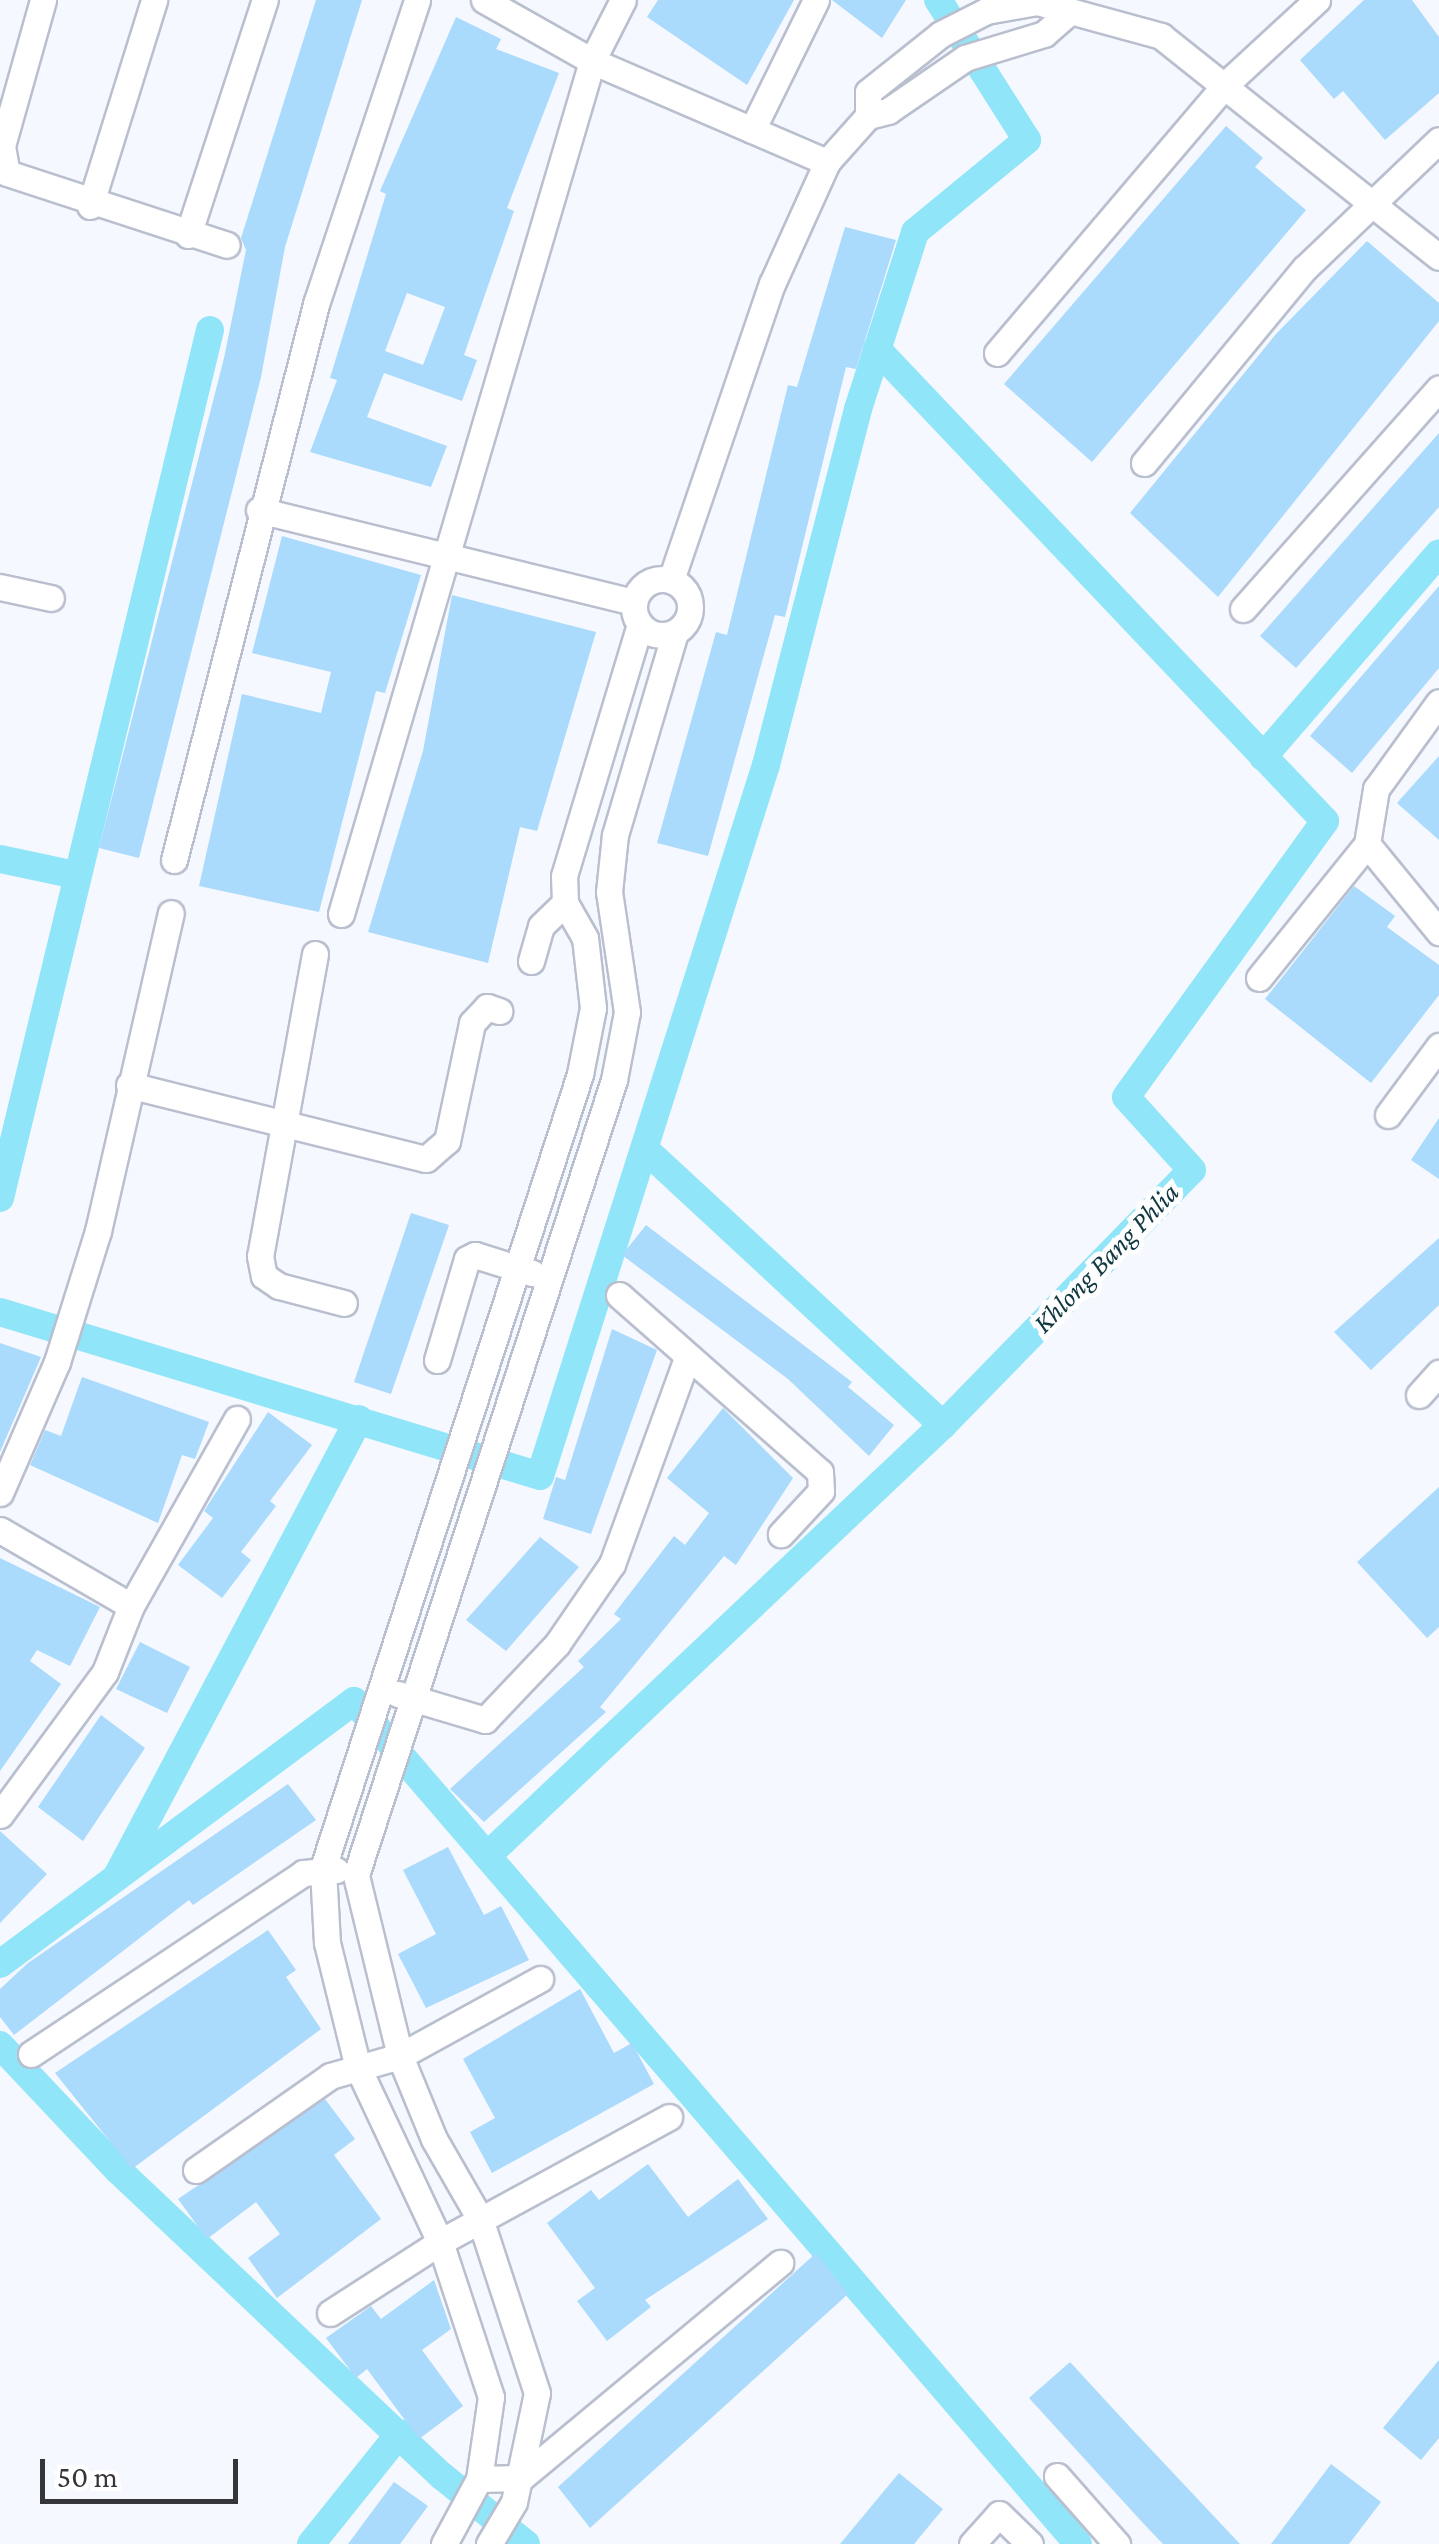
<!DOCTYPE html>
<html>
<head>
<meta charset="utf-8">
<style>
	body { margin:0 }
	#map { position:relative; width:1439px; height:2544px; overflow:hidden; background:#f5f8fe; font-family:"Crimson Pro",serif }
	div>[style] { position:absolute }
	.canal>* { height:28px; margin:-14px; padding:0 14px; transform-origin:14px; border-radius:14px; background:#90e5f9 }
	.building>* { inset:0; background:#aadafc }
	.roads { filter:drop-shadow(2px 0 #b9bfce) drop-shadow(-2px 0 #b9bfce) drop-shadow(0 2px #b9bfce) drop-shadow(0 -2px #b9bfce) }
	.minor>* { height:25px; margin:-12.5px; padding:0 12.5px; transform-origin:12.5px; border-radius:12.5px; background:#fff }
	.minor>.ring { margin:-12.5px; padding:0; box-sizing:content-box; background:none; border:25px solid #fff; border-radius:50% }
	span { translate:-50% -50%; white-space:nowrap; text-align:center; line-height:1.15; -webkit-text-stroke:10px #fff; paint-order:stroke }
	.water-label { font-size:28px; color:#103841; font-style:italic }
	.scale { position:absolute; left:40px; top:2459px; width:198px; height:45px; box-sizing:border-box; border:5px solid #34363c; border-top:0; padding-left:12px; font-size:30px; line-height:35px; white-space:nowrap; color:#34363c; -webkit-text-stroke:8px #fff; paint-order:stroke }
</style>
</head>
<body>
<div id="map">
	<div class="canal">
		<i style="left:1263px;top:757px;width:269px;rotate:-49.2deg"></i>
		<i style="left:0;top:859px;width:78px;rotate:11.9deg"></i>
		<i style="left:648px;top:1152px;width:402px;rotate:42.8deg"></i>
		<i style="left:0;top:1198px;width:893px;rotate:-76.4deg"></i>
		<i style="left:0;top:1312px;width:564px;rotate:16.89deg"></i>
		<i style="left:540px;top:1476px;width:746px;rotate:-72.37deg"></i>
		<i style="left:766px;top:765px;width:368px;rotate:-75.5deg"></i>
		<i style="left:858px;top:409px;width:186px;rotate:-72.1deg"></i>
		<i style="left:915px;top:232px;width:145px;rotate:-39.4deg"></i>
		<i style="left:1027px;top:140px;width:166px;rotate:-122.4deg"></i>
		<i style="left:487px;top:1856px;width:627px;rotate:-43.39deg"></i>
		<i style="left:943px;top:1425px;width:356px;rotate:-45.7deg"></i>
		<i style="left:1192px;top:1170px;width:98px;rotate:-132.1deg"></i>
		<i style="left:1126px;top:1097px;width:340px;rotate:-54.2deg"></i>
		<i style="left:1325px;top:821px;width:651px;rotate:-133.51deg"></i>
		<i style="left:117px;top:1876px;width:517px;rotate:-62.1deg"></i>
		<i style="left:0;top:1964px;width:441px;rotate:-36.6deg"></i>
		<i style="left:354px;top:1701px;width:1111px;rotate:49.34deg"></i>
		<i style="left:0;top:2045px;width:172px;rotate:46.7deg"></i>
		<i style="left:118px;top:2170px;width:446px;rotate:43.4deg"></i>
		<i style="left:442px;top:2476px;width:108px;rotate:39deg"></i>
		<i style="left:311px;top:2544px;width:142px;rotate:-51.3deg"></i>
	</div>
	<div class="building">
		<i style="clip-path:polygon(316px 0,362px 0,285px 247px,261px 377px,139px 858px,99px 848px,224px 358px,246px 250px,241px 238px)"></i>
		<i style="clip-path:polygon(658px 0,794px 0,747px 85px,647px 17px)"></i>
		<i style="clip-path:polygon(832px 0,906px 0,882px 38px)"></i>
		<i style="clip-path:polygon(1364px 0,1412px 0,1439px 37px,1439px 93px,1385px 140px,1343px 91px,1334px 99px,1300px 60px)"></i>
		<i style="clip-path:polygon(evenodd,456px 17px,501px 39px,496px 49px,559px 73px,507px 208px,514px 211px,464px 355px,477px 360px,462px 401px,384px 373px,367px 417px,447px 446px,431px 487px,310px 452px,337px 380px,330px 378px,386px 194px,380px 191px,456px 17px,407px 293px,445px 307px,423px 365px,385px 351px,407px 293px)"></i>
		<i style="clip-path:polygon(1226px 126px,1263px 158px,1255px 167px,1306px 210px,1092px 462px,1004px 384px)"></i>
		<i style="clip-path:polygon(845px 227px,896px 240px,856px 369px,846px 367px,785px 617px,775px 615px,708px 856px,657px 843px,716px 632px,727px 635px,788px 385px,797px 387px)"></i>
		<i style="clip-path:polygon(1367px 241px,1439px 303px,1439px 321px,1218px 597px,1130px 513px,1276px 334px)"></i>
		<i style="clip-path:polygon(1439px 433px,1439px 507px,1296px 668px,1260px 636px)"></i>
		<i style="clip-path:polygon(282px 536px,421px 575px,385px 693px,376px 691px,319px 912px,199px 886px,242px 694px,321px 713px,331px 672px,252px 653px)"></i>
		<i style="clip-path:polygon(1439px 586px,1439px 668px,1352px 773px,1310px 736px)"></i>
		<i style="clip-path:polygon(452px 595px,596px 632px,537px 831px,520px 827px,488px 963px,368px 932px,423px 751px)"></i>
		<i style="clip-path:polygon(1439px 756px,1439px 840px,1397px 803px)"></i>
		<i style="clip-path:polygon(1354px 886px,1395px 916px,1387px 927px,1439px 965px,1439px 995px,1371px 1083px,1265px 999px)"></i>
		<i style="clip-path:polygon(1439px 1118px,1439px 1179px,1411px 1160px)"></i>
		<i style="clip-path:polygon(411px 1213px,449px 1225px,391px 1394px,354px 1382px)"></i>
		<i style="clip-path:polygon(646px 1225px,852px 1382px,848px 1387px,894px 1425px,869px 1456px,788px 1379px,622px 1255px)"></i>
		<i style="clip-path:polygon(1439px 1238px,1439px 1305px,1371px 1370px,1334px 1332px)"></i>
		<i style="clip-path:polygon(612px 1329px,657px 1350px,591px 1534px,543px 1519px,556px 1477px,565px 1480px)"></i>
		<i style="clip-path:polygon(0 1343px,41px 1357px,0 1452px)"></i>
		<i style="clip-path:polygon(82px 1377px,209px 1422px,195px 1459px,182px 1455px,158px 1523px,30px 1465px,45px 1430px,61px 1436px)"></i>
		<i style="clip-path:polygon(723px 1408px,793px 1478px,736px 1565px,724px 1556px,600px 1707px,606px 1712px,484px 1822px,450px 1789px,584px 1667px,578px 1661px,621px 1619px,614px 1614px,674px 1536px,685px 1545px,709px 1513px,667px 1478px)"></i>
		<i style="clip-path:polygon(268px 1412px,312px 1445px,270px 1501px,276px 1506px,241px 1552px,251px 1560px,222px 1598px,178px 1565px,213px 1518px,204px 1511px)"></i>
		<i style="clip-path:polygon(1439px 1487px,1439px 1627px,1427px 1638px,1357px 1562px)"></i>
		<i style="clip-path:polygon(540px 1537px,579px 1567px,506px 1651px,466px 1620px)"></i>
		<i style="clip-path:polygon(0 1558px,100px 1607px,70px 1666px,37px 1650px,30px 1661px,61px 1684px,0 1771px)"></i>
		<i style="clip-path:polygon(140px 1642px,190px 1667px,167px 1713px,116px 1689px)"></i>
		<i style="clip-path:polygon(101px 1715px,145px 1748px,83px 1841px,38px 1807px)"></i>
		<i style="clip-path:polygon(288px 1784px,316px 1820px,193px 1905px,189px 1900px,14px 2035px,0 2017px,0 1989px,28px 1963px)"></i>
		<i style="clip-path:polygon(0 1831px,47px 1874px,0 1923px)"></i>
		<i style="clip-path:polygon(448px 1847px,484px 1915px,501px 1906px,529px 1960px,426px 2008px,398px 1954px,436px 1934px,403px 1870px)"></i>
		<i style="clip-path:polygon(268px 1930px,296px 1970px,286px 1977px,321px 2029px,132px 2169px,55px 2073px)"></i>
		<i style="clip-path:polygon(580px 1989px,614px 2053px,632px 2043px,654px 2084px,492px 2173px,470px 2132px,495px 2118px,463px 2059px)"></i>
		<i style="clip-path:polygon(325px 2099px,355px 2139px,334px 2155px,381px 2219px,277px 2298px,248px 2258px,280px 2234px,256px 2202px,207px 2239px,178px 2199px)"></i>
		<i style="clip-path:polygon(648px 2164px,688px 2217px,738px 2179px,768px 2219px,645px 2300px,651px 2307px,607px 2341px,577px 2301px,595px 2288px,547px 2223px,591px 2190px,599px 2200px)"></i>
		<i style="clip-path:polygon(816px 2253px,848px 2294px,590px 2528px,558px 2487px)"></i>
		<i style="clip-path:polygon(434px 2280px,451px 2329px,422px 2350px,463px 2406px,419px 2439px,367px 2369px,356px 2378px,326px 2338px,371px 2306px,381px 2319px)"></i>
		<i style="clip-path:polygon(1439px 2360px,1439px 2438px,1421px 2460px,1383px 2428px)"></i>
		<i style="clip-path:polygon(1070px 2362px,1129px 2426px,1240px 2544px,1163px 2544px,1142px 2522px,1029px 2398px)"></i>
		<i style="clip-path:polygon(1331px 2464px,1381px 2502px,1349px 2544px,1271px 2544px)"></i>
		<i style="clip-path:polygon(899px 2473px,943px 2509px,914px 2544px,840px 2544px)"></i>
		<i style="clip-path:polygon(394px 2482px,428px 2506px,400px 2544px,348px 2544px)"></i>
	</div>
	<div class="roads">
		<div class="minor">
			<i style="left:43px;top:0;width:152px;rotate:105.7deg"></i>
			<i style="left:2px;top:146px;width:27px;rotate:80deg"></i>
			<i style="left:7px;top:173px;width:231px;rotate:18.1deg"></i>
			<i style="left:484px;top:0;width:124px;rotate:29.5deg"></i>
			<i style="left:592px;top:61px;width:256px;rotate:23.3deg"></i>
			<i style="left:868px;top:116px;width:24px;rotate:-90deg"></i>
			<i style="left:868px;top:92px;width:93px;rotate:-38.5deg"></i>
			<i style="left:941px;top:34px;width:51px;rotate:-27.1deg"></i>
			<i style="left:986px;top:11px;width:52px;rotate:-10deg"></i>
			<i style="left:1037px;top:2px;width:129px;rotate:15.3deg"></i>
			<i style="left:1161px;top:36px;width:355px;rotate:38.5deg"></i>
			<i style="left:752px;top:130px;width:145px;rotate:-63.8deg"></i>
			<i style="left:90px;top:206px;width:216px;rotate:-72.7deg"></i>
			<i style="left:188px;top:235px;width:247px;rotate:-71.9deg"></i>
			<i style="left:997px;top:353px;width:353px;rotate:-49.6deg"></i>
			<i style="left:1226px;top:84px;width:124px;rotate:-42.7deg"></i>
			<i style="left:1144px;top:463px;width:253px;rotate:-50.5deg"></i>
			<i style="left:1305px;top:268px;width:185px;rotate:-43.7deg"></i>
			<i style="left:259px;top:510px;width:386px;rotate:13.8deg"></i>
			<i class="ring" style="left:634px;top:579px;width:31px;height:31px"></i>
			<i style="left:671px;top:580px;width:313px;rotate:-71.2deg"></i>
			<i style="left:772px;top:284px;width:134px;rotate:-65.7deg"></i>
			<i style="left:827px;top:162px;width:62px;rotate:-48.3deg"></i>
			<i style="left:868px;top:116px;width:21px;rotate:-14deg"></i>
			<i style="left:888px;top:111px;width:93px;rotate:-34.5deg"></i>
			<i style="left:965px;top:58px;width:83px;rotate:-16.9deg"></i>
			<i style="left:1044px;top:34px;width:28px;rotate:-41deg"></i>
			<i style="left:0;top:587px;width:52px;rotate:12.2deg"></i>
			<i style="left:1243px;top:609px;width:295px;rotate:-48.4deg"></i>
			<i style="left:1367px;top:844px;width:114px;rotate:50.7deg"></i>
			<i style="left:174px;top:860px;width:574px;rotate:-75.67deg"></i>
			<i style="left:316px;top:304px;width:320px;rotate:-71.6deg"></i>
			<i style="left:341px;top:914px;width:889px;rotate:-73.6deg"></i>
			<i style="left:592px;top:61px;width:68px;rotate:-63.1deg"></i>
			<i style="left:315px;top:954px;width:307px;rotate:100.3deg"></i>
			<i style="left:260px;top:1256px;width:20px;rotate:79deg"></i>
			<i style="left:264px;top:1276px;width:18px;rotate:34deg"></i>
			<i style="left:279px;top:1286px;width:67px;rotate:14.7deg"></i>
			<i style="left:531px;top:961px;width:36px;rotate:-74deg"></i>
			<i style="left:541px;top:926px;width:33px;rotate:-44deg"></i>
			<i style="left:1259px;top:978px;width:172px;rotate:-51.1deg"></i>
			<i style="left:1367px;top:844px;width:56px;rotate:-80.7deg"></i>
			<i style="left:1376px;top:789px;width:107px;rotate:-54.1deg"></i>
			<i style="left:129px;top:1085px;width:306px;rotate:14deg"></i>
			<i style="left:426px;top:1159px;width:28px;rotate:-41deg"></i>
			<i style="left:447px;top:1141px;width:121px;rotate:-78deg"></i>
			<i style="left:472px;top:1023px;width:22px;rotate:-47deg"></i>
			<i style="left:487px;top:1007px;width:13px;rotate:18deg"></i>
			<i style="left:1388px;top:1115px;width:86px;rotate:-53.5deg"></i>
			<i style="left:619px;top:1295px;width:268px;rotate:41.4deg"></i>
			<i style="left:820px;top:1472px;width:19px;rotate:87deg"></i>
			<i style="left:821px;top:1491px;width:59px;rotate:132.9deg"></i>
			<i style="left:437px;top:1360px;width:105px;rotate:-73.5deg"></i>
			<i style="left:467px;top:1259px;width:9px;rotate:-27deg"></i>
			<i style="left:475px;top:1255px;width:60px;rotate:17.5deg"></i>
			<i style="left:1419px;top:1395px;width:30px;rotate:-48deg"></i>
			<i style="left:0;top:1493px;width:143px;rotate:-66.5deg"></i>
			<i style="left:57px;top:1362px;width:137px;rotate:-72.6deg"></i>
			<i style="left:98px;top:1231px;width:326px;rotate:-77.1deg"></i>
			<i style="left:0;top:1530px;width:151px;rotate:30.1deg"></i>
			<i style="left:398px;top:1694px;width:91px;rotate:16.6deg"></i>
			<i style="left:485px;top:1720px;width:105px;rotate:-46.5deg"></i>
			<i style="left:557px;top:1644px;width:97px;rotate:-55.5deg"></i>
			<i style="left:612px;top:1564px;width:219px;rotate:-70deg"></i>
			<i style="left:0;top:1815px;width:177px;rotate:-53.7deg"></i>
			<i style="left:105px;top:1672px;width:71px;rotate:-68.5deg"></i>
			<i style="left:131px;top:1606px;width:215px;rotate:-60.5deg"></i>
			<i style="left:31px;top:2054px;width:327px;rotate:-33.6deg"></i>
			<i style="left:303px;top:1873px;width:33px;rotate:-5deg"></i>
			<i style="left:196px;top:2170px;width:164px;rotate:-35deg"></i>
			<i style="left:330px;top:2076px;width:73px;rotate:-15.9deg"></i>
			<i style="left:400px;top:2056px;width:160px;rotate:-28.8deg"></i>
			<i style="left:330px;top:2313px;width:131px;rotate:-32.8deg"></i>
			<i style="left:440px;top:2242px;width:261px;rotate:-28.6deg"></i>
			<i style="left:1057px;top:2476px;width:91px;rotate:48.6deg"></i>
			<i style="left:479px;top:2479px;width:42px;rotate:-1.4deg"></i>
			<i style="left:521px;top:2478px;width:337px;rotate:-39.7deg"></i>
			<i style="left:444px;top:2544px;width:74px;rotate:-61.7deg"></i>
			<i style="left:479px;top:2479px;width:83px;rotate:-81.7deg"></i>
			<i style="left:491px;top:2397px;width:163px;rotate:-108.2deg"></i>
			<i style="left:440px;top:2242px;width:192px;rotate:-115.2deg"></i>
			<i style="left:358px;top:2068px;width:129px;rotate:-103.9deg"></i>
			<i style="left:327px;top:1943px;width:75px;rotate:-93.1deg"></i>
			<i style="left:323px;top:1868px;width:835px;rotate:-72.06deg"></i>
			<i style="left:580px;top:1074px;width:67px;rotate:-78.9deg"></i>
			<i style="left:593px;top:1008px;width:70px;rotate:-96.5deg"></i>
			<i style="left:585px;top:938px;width:40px;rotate:-119.7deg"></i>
			<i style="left:565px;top:903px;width:27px;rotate:-92deg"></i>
			<i style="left:564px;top:876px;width:262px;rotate:-73.2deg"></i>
			<i style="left:489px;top:2544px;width:49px;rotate:-59.2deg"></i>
			<i style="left:514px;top:2502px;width:111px;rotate:-78.1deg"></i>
			<i style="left:537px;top:2393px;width:183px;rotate:-108.1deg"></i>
			<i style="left:480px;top:2219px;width:92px;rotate:-119.9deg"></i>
			<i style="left:434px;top:2139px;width:90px;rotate:-112.3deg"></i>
			<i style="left:400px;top:2056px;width:186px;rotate:-103.7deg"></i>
			<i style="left:356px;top:1875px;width:836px;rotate:-72.02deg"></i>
			<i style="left:614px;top:1080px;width:69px;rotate:-79.2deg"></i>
			<i style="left:627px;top:1012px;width:121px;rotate:-98.5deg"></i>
			<i style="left:609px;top:892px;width:57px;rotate:-84deg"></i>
			<i style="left:615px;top:835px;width:211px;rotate:-73.5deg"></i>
			<i style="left:972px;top:2544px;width:40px;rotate:-48deg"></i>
			<i style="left:999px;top:2514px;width:43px;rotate:44.1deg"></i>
		</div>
	</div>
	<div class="water-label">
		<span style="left:1106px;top:1258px;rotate:-46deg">Khlong Bang Phlia</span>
	</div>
	<div class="scale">50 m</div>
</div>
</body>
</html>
